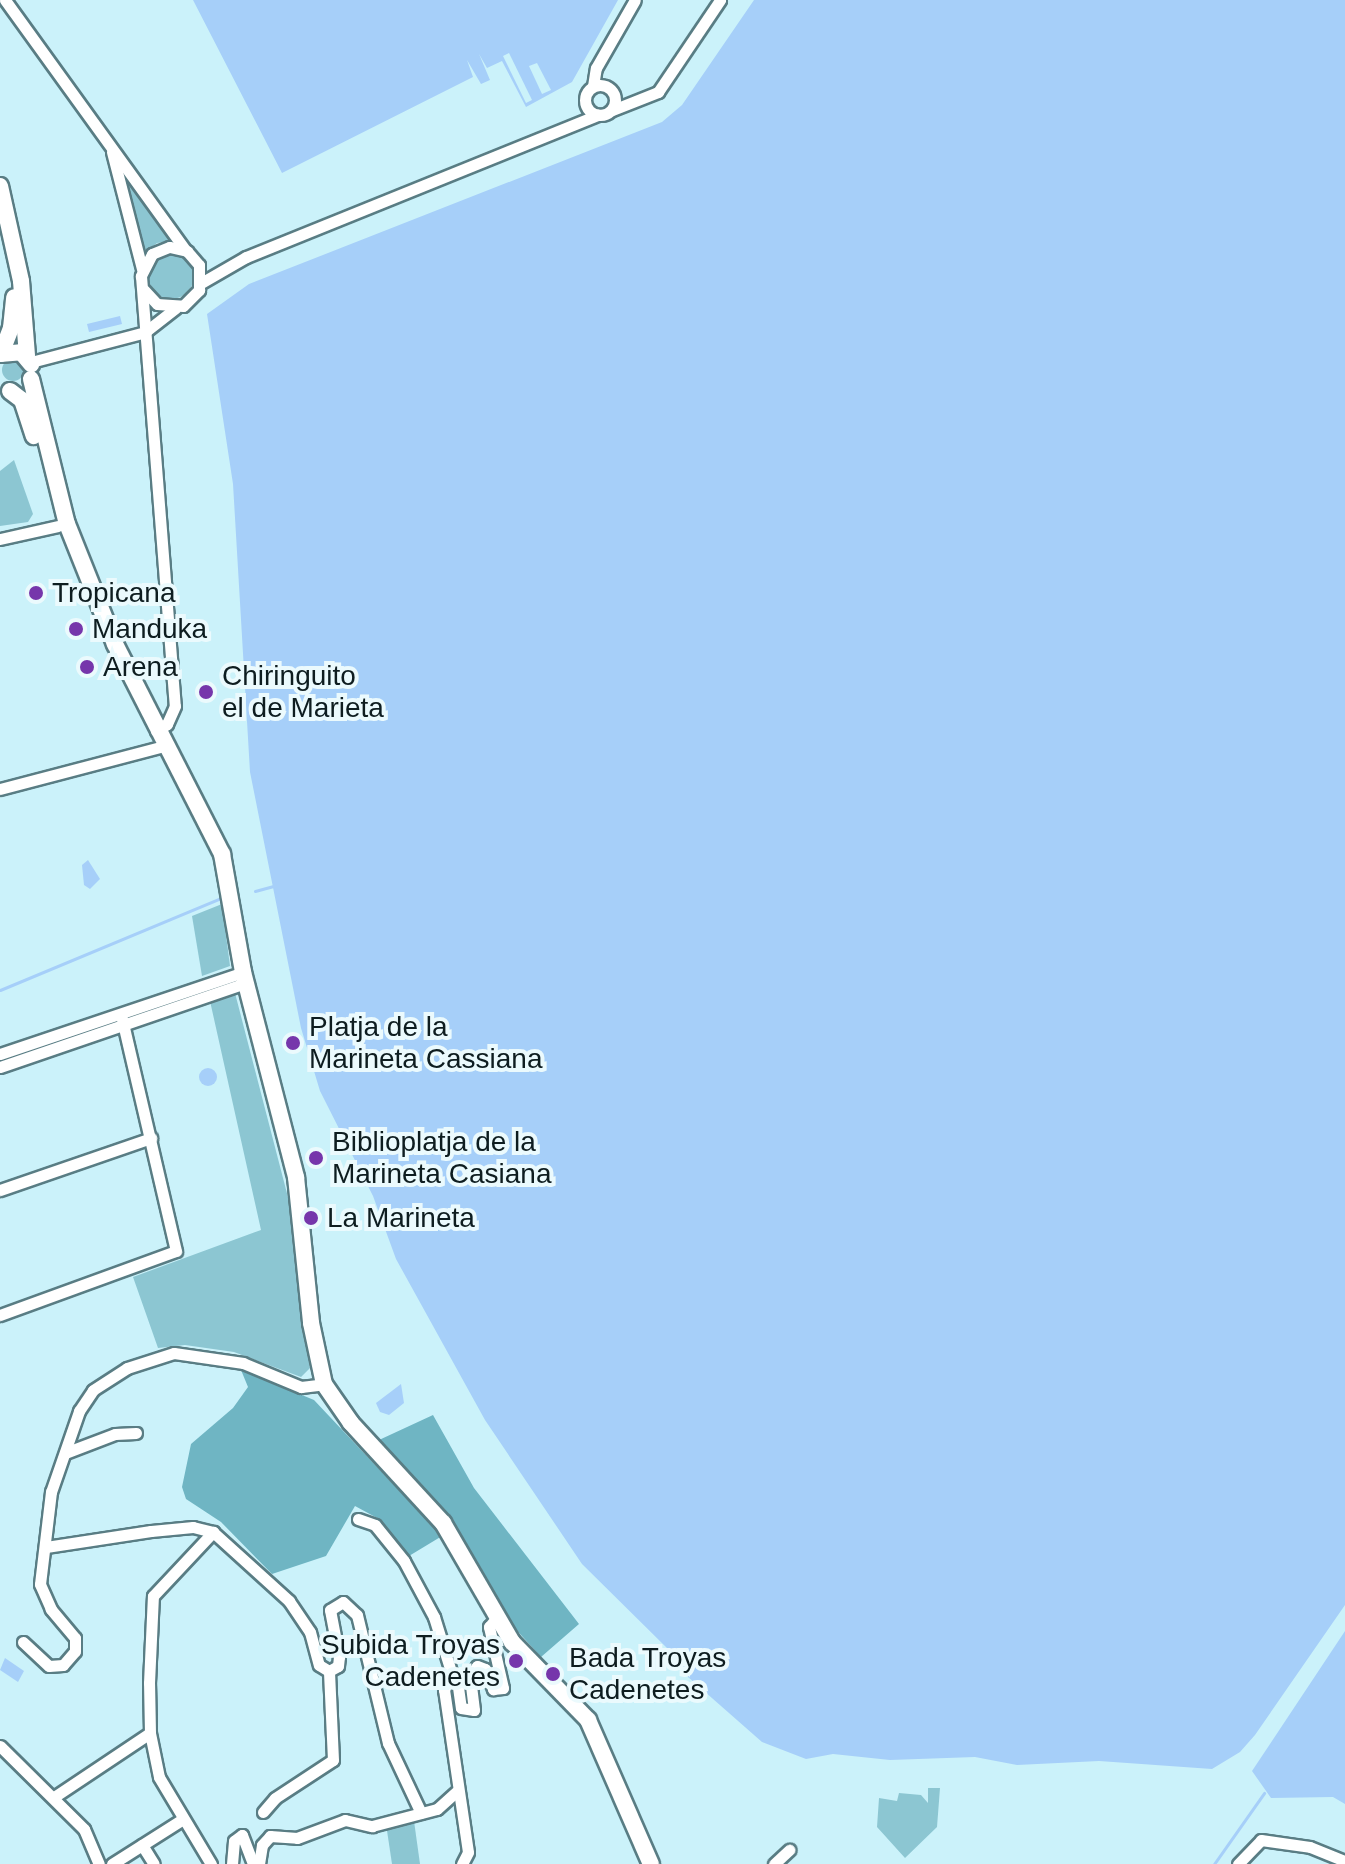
<!DOCTYPE html>
<html>
<head>
<meta charset="utf-8">
<style>
	body { margin:0 }
	#map { position:relative; width:1345px; height:1864px; overflow:hidden; background:#cbf2fa; font-family:Helvetica,sans-serif }
	div>[style] { position:absolute }
	.green>* { inset:0; background:#8cc6d2 }
	.round { border-radius:50% }
	.forest>* { inset:0; background:#6fb5c3 }
	.water>* { inset:0; background:#a6cff9 }
	.pier>* { inset:0; background:#cbf2fa }
	.stream>* { height:3px; margin:-1.5px; padding:0 1.5px; transform-origin:1.5px; border-radius:1.5px; background:#a6cff9 }
	.roads { filter:drop-shadow(2px 0 #597d84) drop-shadow(-2px 0 #597d84) drop-shadow(0 2px #597d84) drop-shadow(0 -2px #597d84) }
	.street>* { height:11px; margin:-5.5px; padding:0 5.5px; transform-origin:5.5px; border-radius:5.5px; background:#fff }
	.street>.ring { margin:-5.5px; padding:0; box-sizing:content-box; background:none; border:11px solid #fff; border-radius:50% }
	.secondary>* { height:16px; margin:-8px; padding:0 8px; transform-origin:8px; border-radius:8px; background:#fff }
	.dots>* { width:22px; height:22px; translate:-50% -50%; box-sizing:border-box; border:4px solid #ebfafd; border-radius:50% }
	span { translate:-50% -50%; white-space:nowrap; text-align:center; line-height:1.15; -webkit-text-stroke:8px #ebfafd; paint-order:stroke }
	.poi-label { font-size:28px; color:#0e1d20 }
	.left { translate:0 -50%; text-align:left }
	.right { translate:-100% -50%; text-align:right }
</style>
</head>
<body>
<div id="map">
	<div class="green">
		<i style="clip-path:polygon(124px 174px,172px 241px,157px 243px,143px 254px)"></i>
		<i class="round" style="left:148px;top:253px;width:46px;height:46px"></i>
		<i class="round" style="left:2px;top:359px;width:22px;height:22px"></i>
		<i style="clip-path:polygon(14px 460px,33px 514px,28px 522px,0 526px,0 471px)"></i>
		<i style="clip-path:polygon(222px 904px,230px 966px,202px 976px,192px 916px)"></i>
		<i style="clip-path:polygon(235px 993px,290px 1205px,310px 1368px,301px 1377px,234px 1352px,185px 1345px,158px 1348px,133px 1277px,261px 1230px,210px 1001px)"></i>
		<i style="clip-path:polygon(928px 1788px,940px 1788px,937px 1827px,905px 1858px,877px 1827px,879px 1798px,897px 1801px,899px 1793px,921px 1795px,928px 1803px)"></i>
		<i style="clip-path:polygon(414px 1821px,420px 1864px,392px 1864px,386px 1824px)"></i>
	</div>
	<div class="forest">
		<i style="clip-path:polygon(241px 1370px,314px 1400px,442px 1536px,409px 1556px,379px 1519px,355px 1506px,326px 1556px,272px 1574px,221px 1522px,186px 1499px,182px 1487px,191px 1444px,233px 1408px,248px 1387px)"></i>
		<i style="clip-path:polygon(433px 1415px,474px 1488px,579px 1624px,541px 1657px,511px 1624px,443px 1510px,379px 1440px)"></i>
	</div>
	<div class="water">
		<i style="clip-path:polygon(193px 0,618px 0,572px 82px,526px 107px,502px 61px,487px 68px,479px 54px,490px 80px,481px 84px,467px 60px,473px 77px,282px 173px)"></i>
		<i style="clip-path:polygon(754px 0,1345px 0,1345px 1605px,1255px 1735px,1240px 1752px,1212px 1769px,1099px 1761px,1017px 1765px,975px 1757px,890px 1760px,833px 1754px,806px 1759px,762px 1742px,688px 1677px,668px 1649px,582px 1564px,485px 1420px,396px 1259px,373px 1196px,320px 1091px,301px 1028px,250px 772px,233px 484px,207px 314px,249px 284px,662px 122px,682px 105px)"></i>
		<i style="clip-path:polygon(120px 316px,122px 324px,89px 332px,87px 324px)"></i>
		<i style="clip-path:polygon(88px 860px,100px 879px,90px 889px,84px 885px,82px 865px)"></i>
		<i class="round" style="left:199px;top:1068px;width:18px;height:18px"></i>
		<i style="clip-path:polygon(401px 1384px,404px 1403px,389px 1415px,380px 1412px,376px 1403px)"></i>
		<i style="clip-path:polygon(1345px 1631px,1345px 1804px,1333px 1797px,1271px 1798px,1252px 1771px)"></i>
		<i style="clip-path:polygon(5px 1658px,24px 1671px,18px 1682px,0 1670px)"></i>
	</div>
	<div class="pier">
		<i style="clip-path:polygon(509px 53px,532px 100px,526px 103px,503px 56px)"></i>
		<i style="clip-path:polygon(537px 63px,551px 90px,542px 94px,529px 66px)"></i>
	</div>
	<div class="stream">
		<i style="left:255px;top:891px;width:20px;rotate:-15deg"></i>
		<i style="left:0;top:990px;width:239px;rotate:-22.6deg"></i>
		<i style="left:1214px;top:1864px;width:87px;rotate:-54.8deg"></i>
	</div>
	<div class="roads">
		<div class="street">
			<i style="left:5px;top:0;width:309px;rotate:54.2deg"></i>
			<i class="ring" style="left:585px;top:85px;width:19px;height:19px"></i>
			<i style="left:593px;top:86px;width:18px;rotate:-81deg"></i>
			<i style="left:596px;top:68px;width:78px;rotate:-60.2deg"></i>
			<i style="left:610px;top:111px;width:52px;rotate:-21.6deg"></i>
			<i style="left:658px;top:92px;width:111px;rotate:-56deg"></i>
			<i style="left:112px;top:152px;width:121px;rotate:75.6deg"></i>
			<i style="left:201px;top:283px;width:52px;rotate:-30deg"></i>
			<i style="left:246px;top:257px;width:380px;rotate:-22deg"></i>
			<i style="left:144px;top:290px;width:19px;rotate:47deg"></i>
			<i style="left:157px;top:304px;width:26px;rotate:4deg"></i>
			<i style="left:183px;top:306px;width:23px;rotate:-45deg"></i>
			<i style="left:199px;top:290px;width:25px;rotate:-90deg"></i>
			<i style="left:199px;top:265px;width:18px;rotate:-131deg"></i>
			<i style="left:187px;top:251px;width:18px;rotate:-167deg"></i>
			<i style="left:169px;top:247px;width:18px;rotate:158deg"></i>
			<i style="left:152px;top:254px;width:25px;rotate:117deg"></i>
			<i style="left:141px;top:276px;width:431px;rotate:85.5deg"></i>
			<i style="left:175px;top:706px;width:20px;rotate:114deg"></i>
			<i style="left:167px;top:724px;width:13px;rotate:148deg"></i>
			<i style="left:31px;top:362px;width:118px;rotate:-14.7deg"></i>
			<i style="left:145px;top:332px;width:39px;rotate:-38deg"></i>
			<i style="left:0;top:539px;width:59px;rotate:-12.6deg"></i>
			<i style="left:0;top:789px;width:170px;rotate:-14.7deg"></i>
			<i style="left:0;top:1054px;width:256px;rotate:-18.6deg"></i>
			<i style="left:0;top:1067px;width:259px;rotate:-18.9deg"></i>
			<i style="left:0;top:1190px;width:160px;rotate:-19deg"></i>
			<i style="left:0;top:1315px;width:187px;rotate:-20deg"></i>
			<i style="left:176px;top:1251px;width:243px;rotate:-103.1deg"></i>
			<i style="left:65px;top:1453px;width:53px;rotate:-20.8deg"></i>
			<i style="left:115px;top:1434px;width:21px;rotate:-3deg"></i>
			<i style="left:358px;top:1519px;width:18px;rotate:19deg"></i>
			<i style="left:375px;top:1525px;width:46px;rotate:51.1deg"></i>
			<i style="left:404px;top:1561px;width:64px;rotate:61.8deg"></i>
			<i style="left:434px;top:1617px;width:64px;rotate:72.7deg"></i>
			<i style="left:46px;top:1547px;width:106px;rotate:-8.7deg"></i>
			<i style="left:151px;top:1531px;width:42px;rotate:-5.4deg"></i>
			<i style="left:193px;top:1527px;width:21px;rotate:14deg"></i>
			<i style="left:213px;top:1532px;width:103px;rotate:42.2deg"></i>
			<i style="left:289px;top:1601px;width:37px;rotate:56deg"></i>
			<i style="left:310px;top:1632px;width:34px;rotate:75deg"></i>
			<i style="left:319px;top:1665px;width:12px;rotate:31deg"></i>
			<i style="left:23px;top:1642px;width:35px;rotate:43deg"></i>
			<i style="left:49px;top:1666px;width:14px;rotate:-4deg"></i>
			<i style="left:63px;top:1665px;width:18px;rotate:-49deg"></i>
			<i style="left:75px;top:1651px;width:13px;rotate:-90deg"></i>
			<i style="left:75px;top:1638px;width:38px;rotate:-130deg"></i>
			<i style="left:51px;top:1609px;width:27px;rotate:-114deg"></i>
			<i style="left:40px;top:1584px;width:93px;rotate:-83.2deg"></i>
			<i style="left:51px;top:1492px;width:86px;rotate:-70.9deg"></i>
			<i style="left:79px;top:1411px;width:25px;rotate:-56deg"></i>
			<i style="left:93px;top:1390px;width:40px;rotate:-32.9deg"></i>
			<i style="left:127px;top:1368px;width:49px;rotate:-17.7deg"></i>
			<i style="left:174px;top:1353px;width:70px;rotate:8.2deg"></i>
			<i style="left:243px;top:1363px;width:63px;rotate:22.5deg"></i>
			<i style="left:301px;top:1387px;width:23px;rotate:-7deg"></i>
			<i style="left:0;top:1746px;width:118px;rotate:44.7deg"></i>
			<i style="left:84px;top:1829px;width:38px;rotate:67deg"></i>
			<i style="left:54px;top:1797px;width:115px;rotate:-33.7deg"></i>
			<i style="left:263px;top:1812px;width:18px;rotate:-49deg"></i>
			<i style="left:275px;top:1798px;width:69px;rotate:-33.2deg"></i>
			<i style="left:333px;top:1760px;width:89px;rotate:-92.6deg"></i>
			<i style="left:329px;top:1671px;width:10px;rotate:-29deg"></i>
			<i style="left:338px;top:1666px;width:9px;rotate:-84deg"></i>
			<i style="left:339px;top:1657px;width:48px;rotate:-100.8deg"></i>
			<i style="left:330px;top:1610px;width:15px;rotate:-32deg"></i>
			<i style="left:343px;top:1602px;width:19px;rotate:43deg"></i>
			<i style="left:357px;top:1615px;width:132px;rotate:76.4deg"></i>
			<i style="left:388px;top:1743px;width:77px;rotate:64.8deg"></i>
			<i style="left:142px;top:1845px;width:22px;rotate:58deg"></i>
			<i style="left:112px;top:1864px;width:84px;rotate:-32.4deg"></i>
			<i style="left:211px;top:1864px;width:101px;rotate:-120.9deg"></i>
			<i style="left:159px;top:1777px;width:45px;rotate:-101.6deg"></i>
			<i style="left:150px;top:1733px;width:50px;rotate:-91.1deg"></i>
			<i style="left:149px;top:1683px;width:87px;rotate:-87.4deg"></i>
			<i style="left:153px;top:1596px;width:88px;rotate:-46.8deg"></i>
			<i style="left:232px;top:1864px;width:23px;rotate:-85deg"></i>
			<i style="left:234px;top:1841px;width:10px;rotate:-37deg"></i>
			<i style="left:242px;top:1835px;width:31px;rotate:69deg"></i>
			<i style="left:259px;top:1864px;width:19px;rotate:-81deg"></i>
			<i style="left:262px;top:1845px;width:12px;rotate:-48deg"></i>
			<i style="left:270px;top:1836px;width:27px;rotate:4deg"></i>
			<i style="left:297px;top:1838px;width:51px;rotate:-20.6deg"></i>
			<i style="left:345px;top:1820px;width:28px;rotate:13deg"></i>
			<i style="left:372px;top:1826px;width:67px;rotate:-14.7deg"></i>
			<i style="left:437px;top:1809px;width:25px;rotate:-42deg"></i>
			<i style="left:462px;top:1864px;width:13px;rotate:-63deg"></i>
			<i style="left:468px;top:1852px;width:164px;rotate:-98.4deg"></i>
			<i style="left:444px;top:1690px;width:11px;rotate:-68deg"></i>
			<i style="left:448px;top:1680px;width:9px"></i>
			<i style="left:457px;top:1680px;width:28px;rotate:82deg"></i>
			<i style="left:461px;top:1708px;width:13px;rotate:9deg"></i>
			<i style="left:474px;top:1710px;width:34px;rotate:-97deg"></i>
			<i style="left:470px;top:1676px;width:12px;rotate:-55deg"></i>
			<i style="left:477px;top:1666px;width:9px;rotate:21deg"></i>
			<i style="left:485px;top:1669px;width:22px;rotate:68deg"></i>
			<i style="left:493px;top:1689px;width:10px;rotate:-6deg"></i>
			<i style="left:503px;top:1688px;width:63px;rotate:-102.9deg"></i>
			<i style="left:489px;top:1627px;width:13px;rotate:-51deg"></i>
			<i style="left:774px;top:1864px;width:21px;rotate:-43deg"></i>
			<i style="left:1238px;top:1864px;width:33px;rotate:-46deg"></i>
			<i style="left:1261px;top:1840px;width:49px;rotate:8.1deg"></i>
			<i style="left:1310px;top:1847px;width:38px;rotate:22deg"></i>
		</div>
		<div class="secondary">
			<i style="left:0;top:186px;width:97px;rotate:77.5deg"></i>
			<i style="left:21px;top:281px;width:75px;rotate:85.4deg"></i>
			<i style="left:0;top:354px;width:21px;rotate:-5deg"></i>
			<i style="left:21px;top:352px;width:16px;rotate:50deg"></i>
			<i style="left:1px;top:354px;width:28px;rotate:-69deg"></i>
			<i style="left:11px;top:328px;width:31px;rotate:-84deg"></i>
			<i style="left:31px;top:379px;width:149px;rotate:76.1deg"></i>
			<i style="left:67px;top:524px;width:129px;rotate:68.2deg"></i>
			<i style="left:115px;top:644px;width:236px;rotate:63deg"></i>
			<i style="left:222px;top:854px;width:120px;rotate:79.9deg"></i>
			<i style="left:243px;top:972px;width:212px;rotate:75.5deg"></i>
			<i style="left:296px;top:1177px;width:147px;rotate:84.1deg"></i>
			<i style="left:311px;top:1323px;width:62px;rotate:78deg"></i>
			<i style="left:324px;top:1384px;width:47px;rotate:55.3deg"></i>
			<i style="left:351px;top:1423px;width:136px;rotate:47.4deg"></i>
			<i style="left:443px;top:1523px;width:138px;rotate:59.9deg"></i>
			<i style="left:512px;top:1642px;width:109px;rotate:45.7deg"></i>
			<i style="left:588px;top:1720px;width:157px;rotate:66.4deg"></i>
			<i style="left:10px;top:391px;width:15px;rotate:37deg"></i>
			<i style="left:22px;top:400px;width:38px;rotate:72deg"></i>
		</div>
	</div>
	<div class="dots">
		<i style="left:36px;top:593px;background:#7636ab"></i>
		<i style="left:76px;top:629px;background:#7636ab"></i>
		<i style="left:87px;top:667px;background:#7636ab"></i>
		<i style="left:206px;top:692px;background:#7636ab"></i>
		<i style="left:293px;top:1043px;background:#7636ab"></i>
		<i style="left:316px;top:1158px;background:#7636ab"></i>
		<i style="left:311px;top:1218px;background:#7636ab"></i>
		<i style="left:516px;top:1661px;background:#7636ab"></i>
		<i style="left:553px;top:1674px;background:#7636ab"></i>
	</div>
	<div class="poi-label">
		<span class="left" style="left:52px;top:593px">Tropicana</span>
		<span class="left" style="left:92px;top:629px">Manduka</span>
		<span class="left" style="left:103px;top:667px">Arena</span>
		<span class="left" style="left:222px;top:692px">Chiringuito<br>el de Marieta</span>
		<span class="left" style="left:309px;top:1043px">Platja de la<br>Marineta Cassiana</span>
		<span class="left" style="left:332px;top:1158px">Biblioplatja de la<br>Marineta Casiana</span>
		<span class="left" style="left:327px;top:1218px">La Marineta</span>
		<span class="right" style="left:500px;top:1661px">Subida Troyas<br>Cadenetes</span>
		<span class="left" style="left:569px;top:1674px">Bada Troyas<br>Cadenetes</span>
	</div>
</div>
</body>
</html>
